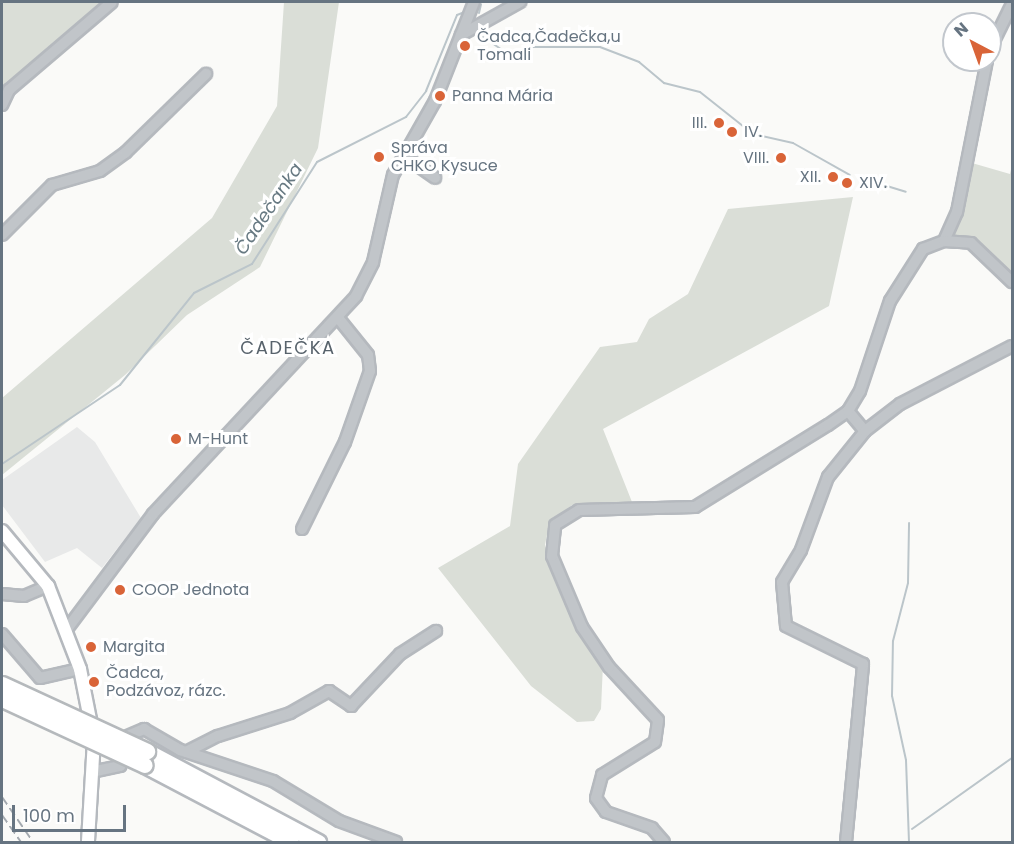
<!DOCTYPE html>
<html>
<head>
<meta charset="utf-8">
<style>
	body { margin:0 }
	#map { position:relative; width:1014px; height:844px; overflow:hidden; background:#fafaf8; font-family:Poppins,sans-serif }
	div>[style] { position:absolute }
	.built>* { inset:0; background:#e8e9e9 }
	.green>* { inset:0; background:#daded7 }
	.stream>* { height:2px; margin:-1px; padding:0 1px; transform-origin:1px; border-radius:1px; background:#bbc5ca }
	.roads { filter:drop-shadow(2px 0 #b5b9be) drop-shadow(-2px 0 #b5b9be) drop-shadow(0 2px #b5b9be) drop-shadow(0 -2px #b5b9be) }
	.minor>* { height:10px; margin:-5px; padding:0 5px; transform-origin:5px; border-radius:5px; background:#c1c5c9 }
	.major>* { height:12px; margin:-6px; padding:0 6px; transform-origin:6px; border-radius:6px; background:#fff }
	.highway>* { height:15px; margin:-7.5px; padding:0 7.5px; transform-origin:7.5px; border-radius:7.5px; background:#fff }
	.rail>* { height:2px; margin-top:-1px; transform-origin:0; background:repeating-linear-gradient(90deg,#a3a9af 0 9px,transparent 0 13.5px) }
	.bridges { filter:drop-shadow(2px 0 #b5b9bc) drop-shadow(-2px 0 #b5b9bc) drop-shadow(0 2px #b5b9bc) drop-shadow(0 -2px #b5b9bc) }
	.highway-bridge>* { height:15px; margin:-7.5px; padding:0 7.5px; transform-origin:7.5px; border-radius:7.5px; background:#fff }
	.dots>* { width:16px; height:16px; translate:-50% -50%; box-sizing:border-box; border:3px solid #fff; border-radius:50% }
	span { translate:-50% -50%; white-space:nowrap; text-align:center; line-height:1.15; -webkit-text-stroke:6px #fff; paint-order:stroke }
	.poi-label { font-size:16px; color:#667481 }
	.left { translate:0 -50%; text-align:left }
	.right { translate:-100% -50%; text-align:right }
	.water-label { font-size:18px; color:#677982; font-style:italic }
	.neighbourhood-label { font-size:18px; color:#58636c; letter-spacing:1.5px }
	.frame { position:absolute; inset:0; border:3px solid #667481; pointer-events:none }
	.north { position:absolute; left:942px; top:12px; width:60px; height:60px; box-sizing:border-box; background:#fff; border:2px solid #c2c7cd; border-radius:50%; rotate:319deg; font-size:16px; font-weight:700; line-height:24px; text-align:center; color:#667481 }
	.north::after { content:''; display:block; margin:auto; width:21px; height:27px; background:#d96438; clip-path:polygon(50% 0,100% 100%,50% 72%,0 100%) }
	.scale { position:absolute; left:12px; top:805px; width:114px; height:27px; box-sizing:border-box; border:3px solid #667481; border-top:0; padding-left:8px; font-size:18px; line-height:21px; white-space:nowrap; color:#667481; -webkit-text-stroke:4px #fff; paint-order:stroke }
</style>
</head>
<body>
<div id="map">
	<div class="built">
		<i style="clip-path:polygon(77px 427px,95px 442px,141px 518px,102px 568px,77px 548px,45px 562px,2px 505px,2px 480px)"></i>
	</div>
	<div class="green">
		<i style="clip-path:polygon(2px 2px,100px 2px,104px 7px,2px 97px)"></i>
		<i style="clip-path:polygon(284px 2px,339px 2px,318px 148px,260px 267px,187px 315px,125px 375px,2px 475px,2px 398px,212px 218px,277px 106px)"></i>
		<i style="clip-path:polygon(972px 163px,1010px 174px,1012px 165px,1012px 276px,993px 254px,954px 237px)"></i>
		<i style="clip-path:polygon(853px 197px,829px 306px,603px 429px,632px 502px,572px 505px,549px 524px,545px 545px,552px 566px,585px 642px,603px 664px,601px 709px,594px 721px,577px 722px,531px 686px,438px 568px,510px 526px,518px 464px,600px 347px,637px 342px,649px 319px,688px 294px,728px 209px)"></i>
	</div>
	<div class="stream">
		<i style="left:479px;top:13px;width:9px;rotate:-77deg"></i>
		<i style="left:483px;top:37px;width:30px;rotate:34deg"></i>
		<i style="left:508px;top:54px;width:25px;rotate:-16deg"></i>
		<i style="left:532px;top:47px;width:68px"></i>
		<i style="left:600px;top:47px;width:42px;rotate:21deg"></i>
		<i style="left:639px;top:62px;width:33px;rotate:40deg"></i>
		<i style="left:664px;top:83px;width:37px;rotate:14deg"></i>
		<i style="left:700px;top:92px;width:68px;rotate:38.4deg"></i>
		<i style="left:753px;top:134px;width:41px;rotate:12.7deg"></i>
		<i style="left:793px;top:143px;width:65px;rotate:29.3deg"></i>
		<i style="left:877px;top:183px;width:30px;rotate:17deg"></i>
		<i style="left:2px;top:464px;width:142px;rotate:-33.8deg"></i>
		<i style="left:120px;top:385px;width:118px;rotate:-51.2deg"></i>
		<i style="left:194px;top:293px;width:65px;rotate:-26.6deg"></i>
		<i style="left:252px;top:264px;width:121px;rotate:-57.5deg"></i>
		<i style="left:317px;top:162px;width:100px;rotate:-26.8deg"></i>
		<i style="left:406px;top:117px;width:33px;rotate:-52deg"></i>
		<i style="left:426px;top:91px;width:82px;rotate:-67.8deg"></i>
		<i style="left:457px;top:15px;width:9px;rotate:-21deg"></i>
		<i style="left:912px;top:829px;width:123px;rotate:-35.4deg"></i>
		<i style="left:909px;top:842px;width:82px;rotate:-92.1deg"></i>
		<i style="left:906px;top:760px;width:66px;rotate:-102.3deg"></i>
		<i style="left:892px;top:696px;width:55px;rotate:-89deg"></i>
		<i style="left:893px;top:641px;width:60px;rotate:-75.5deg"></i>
		<i style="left:908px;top:583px;width:60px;rotate:-89deg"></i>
	</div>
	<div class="roads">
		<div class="minor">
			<i style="left:461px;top:35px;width:68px;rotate:-29.2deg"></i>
			<i style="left:990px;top:49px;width:50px;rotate:-63.9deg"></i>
			<i style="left:2px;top:105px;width:17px;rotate:-65deg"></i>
			<i style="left:9px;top:90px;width:135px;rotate:-40.5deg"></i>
			<i style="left:404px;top:156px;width:38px;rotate:35deg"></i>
			<i style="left:2px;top:235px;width:71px;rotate:-45deg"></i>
			<i style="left:52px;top:185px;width:50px;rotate:-16.3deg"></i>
			<i style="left:100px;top:171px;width:32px;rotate:-36deg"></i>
			<i style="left:126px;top:152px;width:112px;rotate:-44.3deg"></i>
			<i style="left:944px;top:241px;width:32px;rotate:-66deg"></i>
			<i style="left:957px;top:212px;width:155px;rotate:-78.8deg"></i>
			<i style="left:848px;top:411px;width:26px;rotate:50deg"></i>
			<i style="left:302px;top:529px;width:97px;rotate:-63.7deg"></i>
			<i style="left:345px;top:442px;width:75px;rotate:-70.6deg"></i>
			<i style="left:370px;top:371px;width:16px;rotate:-97deg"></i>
			<i style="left:368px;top:355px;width:46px;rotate:-128.9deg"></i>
			<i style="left:2px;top:594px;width:22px;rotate:5deg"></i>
			<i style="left:24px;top:596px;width:26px;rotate:-23deg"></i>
			<i style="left:67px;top:629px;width:144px;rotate:-53.2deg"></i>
			<i style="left:153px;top:514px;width:298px;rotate:-47deg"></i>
			<i style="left:356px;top:296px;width:38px;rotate:-63deg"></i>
			<i style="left:373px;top:262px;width:89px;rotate:-77.1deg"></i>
			<i style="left:393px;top:175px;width:85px;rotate:-60.4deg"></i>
			<i style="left:435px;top:101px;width:106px;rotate:-68.5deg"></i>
			<i style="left:2px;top:634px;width:58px;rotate:49.2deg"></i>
			<i style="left:40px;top:678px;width:41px;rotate:-12.7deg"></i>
			<i style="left:186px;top:752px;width:36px;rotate:-27deg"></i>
			<i style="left:218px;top:736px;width:76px;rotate:-17.7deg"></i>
			<i style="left:290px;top:713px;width:45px;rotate:-29.4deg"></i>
			<i style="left:329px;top:691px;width:27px;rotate:34deg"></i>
			<i style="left:351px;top:706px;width:71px;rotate:-46.7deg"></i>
			<i style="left:400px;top:654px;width:43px;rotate:-32.6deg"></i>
			<i style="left:96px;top:771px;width:25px;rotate:-12deg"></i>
			<i style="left:120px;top:766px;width:29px;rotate:-80deg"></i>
			<i style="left:125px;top:737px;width:21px;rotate:-23deg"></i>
			<i style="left:144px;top:729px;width:42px;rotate:30.3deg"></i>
			<i style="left:180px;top:750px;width:98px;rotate:18.4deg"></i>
			<i style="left:273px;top:781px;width:77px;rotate:31.2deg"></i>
			<i style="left:339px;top:821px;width:61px;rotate:20.2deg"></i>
			<i style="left:664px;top:842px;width:18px;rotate:-131deg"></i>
			<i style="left:652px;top:828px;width:49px;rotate:-160.8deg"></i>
			<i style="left:606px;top:812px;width:17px;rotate:-126deg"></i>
			<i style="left:596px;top:798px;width:24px;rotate:-75deg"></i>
			<i style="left:602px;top:775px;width:62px;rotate:-31.9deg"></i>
			<i style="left:655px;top:742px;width:22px;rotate:-82deg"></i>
			<i style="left:658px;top:720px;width:72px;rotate:-132.8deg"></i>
			<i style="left:609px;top:667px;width:48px;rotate:-124deg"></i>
			<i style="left:582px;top:627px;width:77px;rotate:-112.9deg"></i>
			<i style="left:552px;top:556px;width:31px;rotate:-84deg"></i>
			<i style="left:555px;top:525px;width:28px;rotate:-32deg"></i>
			<i style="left:579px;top:510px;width:116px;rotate:-1.5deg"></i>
			<i style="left:695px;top:507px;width:156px;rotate:-31.7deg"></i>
			<i style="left:828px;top:425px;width:24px;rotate:-35deg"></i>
			<i style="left:848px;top:411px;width:23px;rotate:-59deg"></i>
			<i style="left:860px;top:391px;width:95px;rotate:-71.6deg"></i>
			<i style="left:890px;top:301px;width:62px;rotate:-57.6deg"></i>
			<i style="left:923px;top:249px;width:22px;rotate:-21deg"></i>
			<i style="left:944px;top:241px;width:27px;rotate:4deg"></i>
			<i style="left:971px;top:243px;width:57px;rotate:43.6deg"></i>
			<i style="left:846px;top:842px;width:179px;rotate:-84.5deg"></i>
			<i style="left:863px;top:664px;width:86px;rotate:-153.7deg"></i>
			<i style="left:786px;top:626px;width:44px;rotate:-95.2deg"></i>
			<i style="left:782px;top:582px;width:37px;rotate:-59deg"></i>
			<i style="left:801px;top:550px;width:78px;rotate:-69.7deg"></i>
			<i style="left:828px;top:477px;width:59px;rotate:-51.2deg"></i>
			<i style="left:865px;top:431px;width:44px;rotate:-37.6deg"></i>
			<i style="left:900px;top:404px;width:126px;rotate:-27.4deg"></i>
		</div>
		<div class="major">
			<i style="left:2px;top:531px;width:72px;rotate:50.1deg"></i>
			<i style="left:48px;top:586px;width:89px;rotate:68.9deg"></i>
			<i style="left:80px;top:669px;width:72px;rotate:78.8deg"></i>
			<i style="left:94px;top:740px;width:102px;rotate:93.4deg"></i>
		</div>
		<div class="highway">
			<i style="left:147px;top:751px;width:194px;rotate:28deg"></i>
			<i style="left:145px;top:765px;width:165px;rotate:27.8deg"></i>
		</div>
	</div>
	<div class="rail">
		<i style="left:2px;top:797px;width:55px;rotate:55.4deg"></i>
		<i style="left:2px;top:815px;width:33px;rotate:55deg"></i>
	</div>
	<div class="bridges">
		<div class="highway-bridge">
			<i style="left:2px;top:684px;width:160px;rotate:24.8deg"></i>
			<i style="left:2px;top:699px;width:157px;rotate:24.8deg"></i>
		</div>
	</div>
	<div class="dots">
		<i style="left:465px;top:46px;background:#d96438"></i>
		<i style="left:440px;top:96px;background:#d96438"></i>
		<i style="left:719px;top:123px;background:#d96438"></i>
		<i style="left:732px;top:132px;background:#d96438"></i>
		<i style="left:379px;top:157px;background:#d96438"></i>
		<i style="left:781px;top:158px;background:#d96438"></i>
		<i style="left:833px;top:177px;background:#d96438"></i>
		<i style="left:847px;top:183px;background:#d96438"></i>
		<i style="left:176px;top:439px;background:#d96438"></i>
		<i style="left:120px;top:590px;background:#d96438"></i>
		<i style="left:91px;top:647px;background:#d96438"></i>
		<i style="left:94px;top:682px;background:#d96438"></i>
	</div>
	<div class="poi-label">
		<span class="left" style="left:477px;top:46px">Čadca,Čadečka,u<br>Tomali</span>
		<span class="left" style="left:452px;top:96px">Panna Mária</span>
		<span class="right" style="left:707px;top:123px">III.</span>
		<span class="left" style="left:744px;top:132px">IV.</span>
		<span class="left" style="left:391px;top:157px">Správa<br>CHKO Kysuce</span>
		<span class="right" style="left:769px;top:158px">VIII.</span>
		<span class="right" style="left:821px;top:177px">XII.</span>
		<span class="left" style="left:859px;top:183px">XIV.</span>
		<span class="left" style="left:188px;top:439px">M-Hunt</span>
		<span class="left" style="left:132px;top:590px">COOP Jednota</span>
		<span class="left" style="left:103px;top:647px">Margita</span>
		<span class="left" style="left:106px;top:682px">Čadca,<br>Podzávoz, rázc.</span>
	</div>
	<div class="water-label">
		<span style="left:269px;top:209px;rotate:-56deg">Čadečanka</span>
	</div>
	<div class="neighbourhood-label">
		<span style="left:288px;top:348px">ČADEČKA</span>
	</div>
	<div class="frame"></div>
	<div class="north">N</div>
	<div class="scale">100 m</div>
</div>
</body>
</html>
